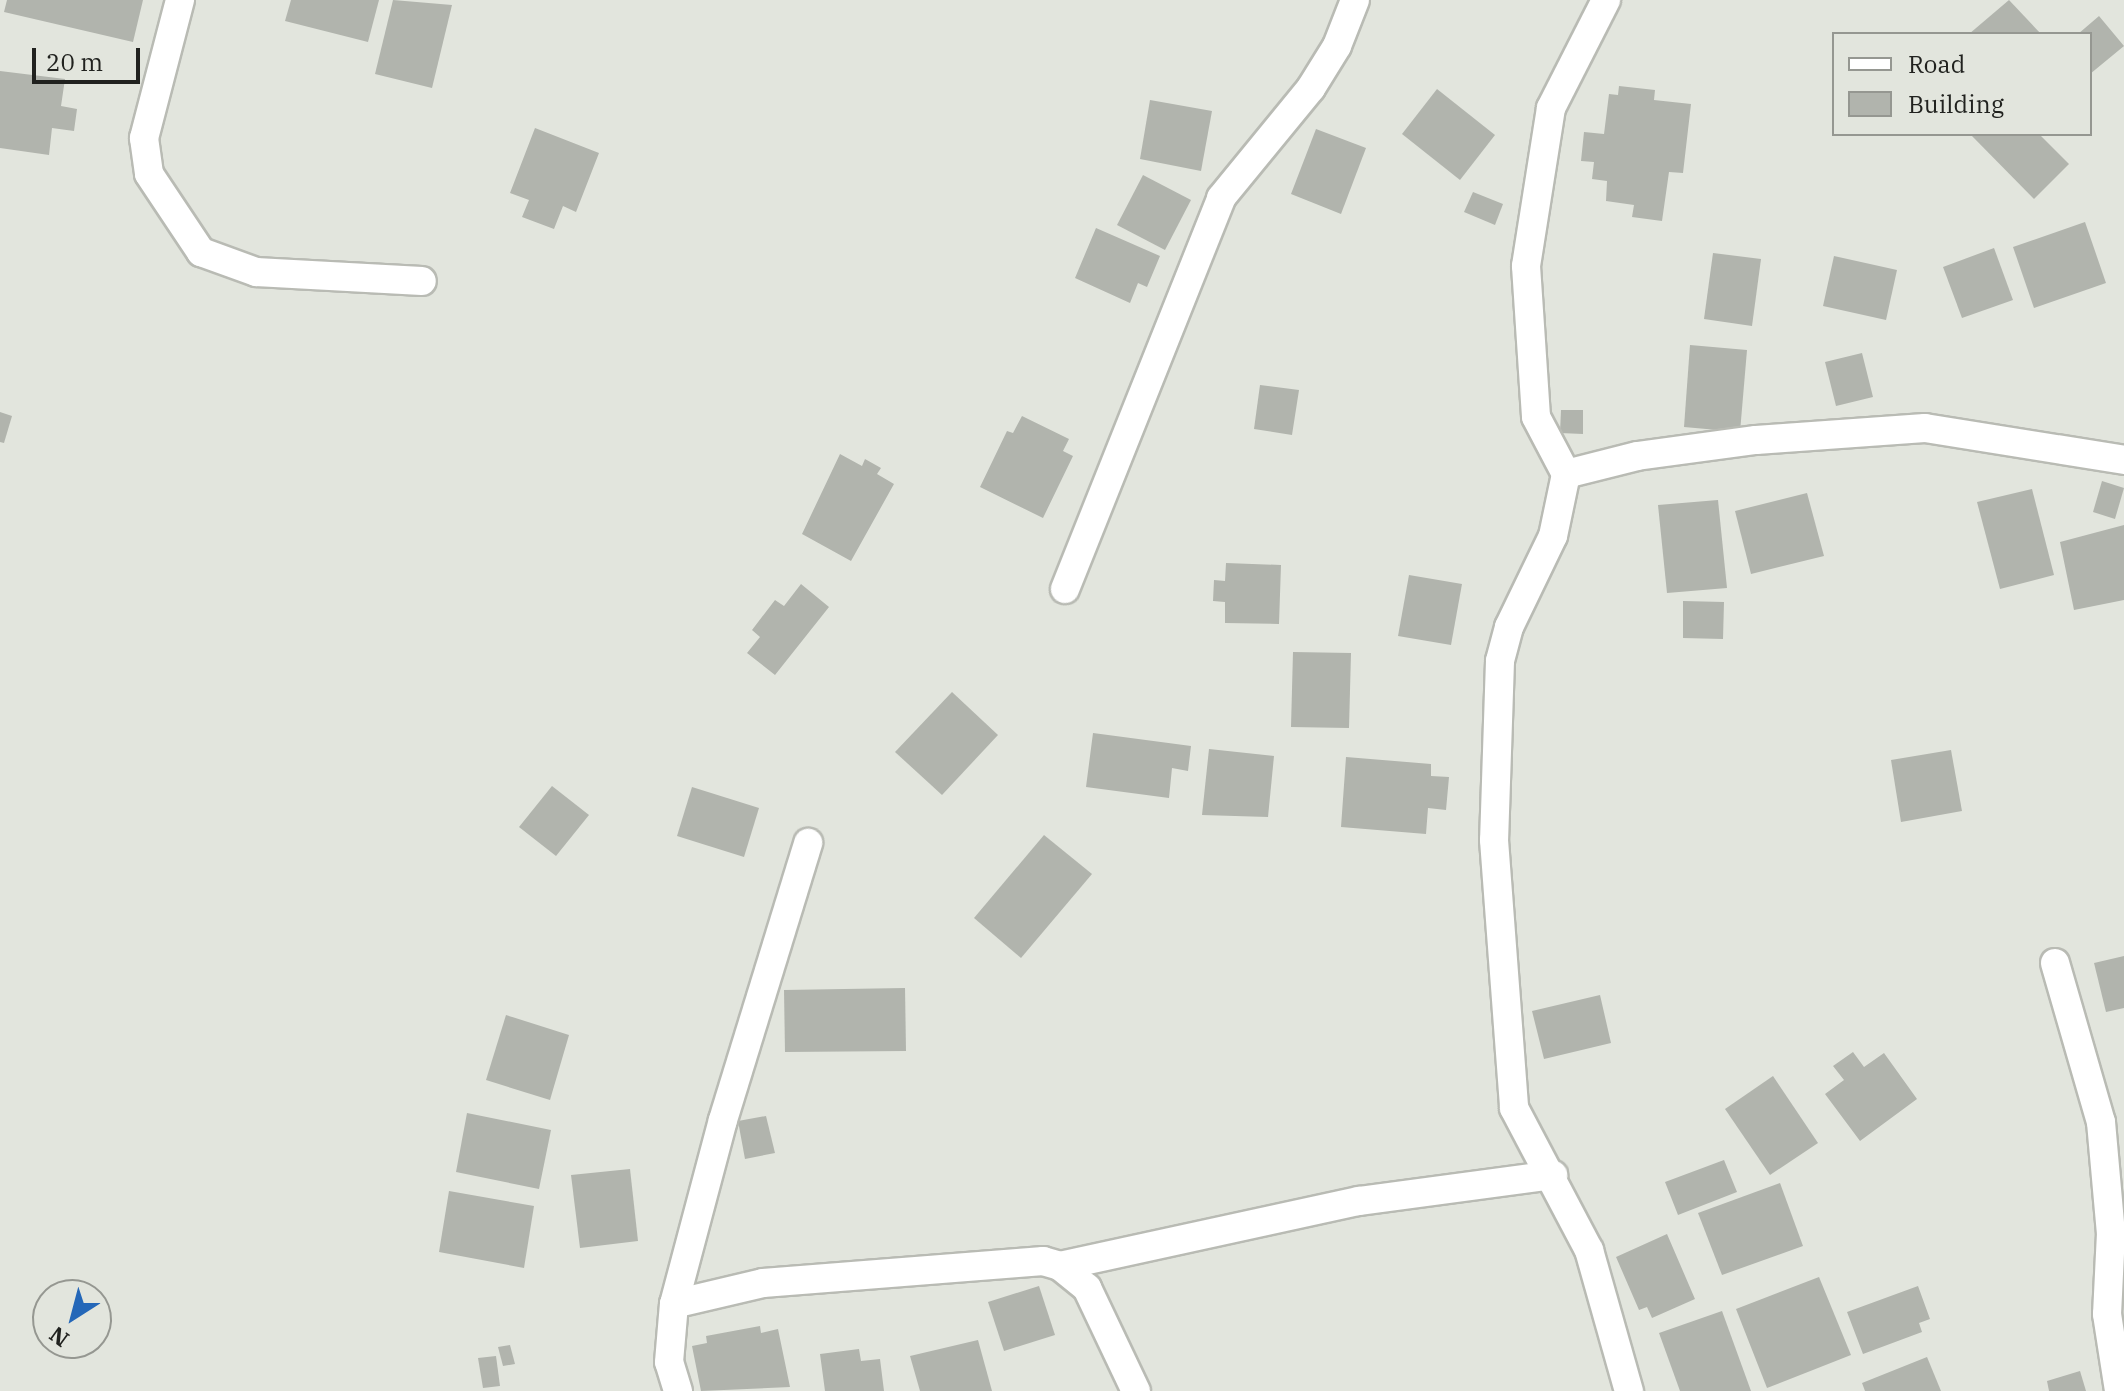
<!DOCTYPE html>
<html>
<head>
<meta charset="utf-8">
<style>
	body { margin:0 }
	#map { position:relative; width:2124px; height:1391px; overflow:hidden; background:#e2e5dd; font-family:"IBM Plex Serif",serif }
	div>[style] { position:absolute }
	.building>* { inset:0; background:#b1b4ad }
	.roads { filter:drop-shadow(2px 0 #b9bbb4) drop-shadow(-2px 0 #b9bbb4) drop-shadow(0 2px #b9bbb4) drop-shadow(0 -2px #b9bbb4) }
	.street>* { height:28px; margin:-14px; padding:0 14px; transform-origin:14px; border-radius:14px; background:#fff }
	span { translate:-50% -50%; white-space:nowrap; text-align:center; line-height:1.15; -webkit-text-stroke:6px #e2e5dd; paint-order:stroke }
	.legend { position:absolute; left:1832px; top:32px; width:260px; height:104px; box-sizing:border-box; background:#e2e5dd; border:2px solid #959791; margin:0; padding:10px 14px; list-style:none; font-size:24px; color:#21221f }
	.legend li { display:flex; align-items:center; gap:16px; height:40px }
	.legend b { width:40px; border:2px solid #959791 }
	.north { position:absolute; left:32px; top:1279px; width:80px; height:80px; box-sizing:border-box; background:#e2e5dd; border:2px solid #959791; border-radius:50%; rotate:216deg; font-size:22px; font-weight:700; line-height:32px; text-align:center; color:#21221f }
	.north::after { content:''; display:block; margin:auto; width:28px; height:36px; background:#2467b8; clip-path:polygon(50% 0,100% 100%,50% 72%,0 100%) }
	.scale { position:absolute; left:32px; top:48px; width:108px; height:36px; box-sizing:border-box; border:4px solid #21221f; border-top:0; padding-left:10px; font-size:24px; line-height:28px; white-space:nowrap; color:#21221f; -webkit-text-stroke:6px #e2e5dd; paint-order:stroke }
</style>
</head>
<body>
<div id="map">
	<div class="building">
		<i style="clip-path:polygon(7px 0,143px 0,133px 42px,4px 12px)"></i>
		<i style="clip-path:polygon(291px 0,379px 0,368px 42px,285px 21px)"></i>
		<i style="clip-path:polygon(393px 0,452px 5px,432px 88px,375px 74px)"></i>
		<i style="clip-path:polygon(2009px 0,2041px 34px,1969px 34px)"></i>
		<i style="clip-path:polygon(2099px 16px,2124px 46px,2090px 74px,2090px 34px,2078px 34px)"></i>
		<i style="clip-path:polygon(0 71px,65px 79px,61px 106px,77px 109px,74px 131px,52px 128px,49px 155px,0 148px)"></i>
		<i style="clip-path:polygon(1619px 86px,1655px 90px,1654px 100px,1691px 104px,1683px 173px,1669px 172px,1662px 221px,1632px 217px,1634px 205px,1606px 201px,1607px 181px,1592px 179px,1594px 162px,1581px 161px,1584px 132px,1604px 134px,1609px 94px,1618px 95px)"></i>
		<i style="clip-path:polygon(1437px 89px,1495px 135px,1460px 180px,1402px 134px)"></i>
		<i style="clip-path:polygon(1150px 100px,1212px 111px,1201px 171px,1140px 159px)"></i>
		<i style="clip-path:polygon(535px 128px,599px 153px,576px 212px,563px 206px,554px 229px,522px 217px,529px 200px,510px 193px)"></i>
		<i style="clip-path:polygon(1316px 129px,1366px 148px,1341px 214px,1291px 194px)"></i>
		<i style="clip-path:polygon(1970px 134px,2039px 134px,2069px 164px,2034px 199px)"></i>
		<i style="clip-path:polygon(1143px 175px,1191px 200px,1165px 250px,1117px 225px)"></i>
		<i style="clip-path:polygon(1473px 192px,1503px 204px,1495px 225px,1464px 212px)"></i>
		<i style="clip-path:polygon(2085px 222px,2106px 283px,2034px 308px,2013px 247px)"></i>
		<i style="clip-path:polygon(1096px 228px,1160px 256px,1147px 287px,1138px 283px,1130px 303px,1075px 278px)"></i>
		<i style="clip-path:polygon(1994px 248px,2013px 300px,1962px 318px,1943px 267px)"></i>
		<i style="clip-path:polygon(1713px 253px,1761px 259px,1752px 326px,1704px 319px)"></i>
		<i style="clip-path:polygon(1834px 256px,1897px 270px,1886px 320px,1823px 306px)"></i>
		<i style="clip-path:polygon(1690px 345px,1747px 350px,1740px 432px,1684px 427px)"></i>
		<i style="clip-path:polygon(1862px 353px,1873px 397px,1836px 406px,1825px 362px)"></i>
		<i style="clip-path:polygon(1260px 385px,1299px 390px,1292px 435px,1254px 429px)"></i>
		<i style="clip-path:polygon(1561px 410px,1583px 410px,1583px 434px,1560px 433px)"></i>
		<i style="clip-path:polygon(0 412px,12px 416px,4px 443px,0 442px)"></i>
		<i style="clip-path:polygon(1022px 416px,1069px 439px,1063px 451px,1073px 456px,1043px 518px,980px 487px,1007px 431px,1013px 433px)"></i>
		<i style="clip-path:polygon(840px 454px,862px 466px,865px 459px,881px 468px,877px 474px,894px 484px,851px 561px,802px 534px)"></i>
		<i style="clip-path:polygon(2102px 481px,2124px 488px,2115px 519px,2093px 512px)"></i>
		<i style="clip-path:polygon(2032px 489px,2054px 575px,2000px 589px,1977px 502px)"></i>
		<i style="clip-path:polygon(1807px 493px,1824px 556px,1751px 574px,1735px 511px)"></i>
		<i style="clip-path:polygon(1718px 500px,1727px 588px,1667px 593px,1658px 505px)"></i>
		<i style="clip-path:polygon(2124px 525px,2124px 600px,2074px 610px,2060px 542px)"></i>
		<i style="clip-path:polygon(1226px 563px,1281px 565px,1279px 624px,1225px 623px,1225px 602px,1213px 601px,1214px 580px,1225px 581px)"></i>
		<i style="clip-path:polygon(1409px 575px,1462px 584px,1451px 645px,1398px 636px)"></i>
		<i style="clip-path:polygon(801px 584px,829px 607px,775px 675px,747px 653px,760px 637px,752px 630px,775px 600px,784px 606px)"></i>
		<i style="clip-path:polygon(1683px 601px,1724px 602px,1723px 639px,1683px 638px)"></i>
		<i style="clip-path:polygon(1293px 652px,1351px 653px,1349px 728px,1291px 727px)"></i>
		<i style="clip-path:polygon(952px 692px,998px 735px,942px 795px,895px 752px)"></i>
		<i style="clip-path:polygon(1093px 733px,1191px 746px,1188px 771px,1172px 768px,1169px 798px,1086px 787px)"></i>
		<i style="clip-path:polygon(1209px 749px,1274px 756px,1268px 817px,1202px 815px)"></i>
		<i style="clip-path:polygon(1951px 750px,1962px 811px,1901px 822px,1891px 760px)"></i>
		<i style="clip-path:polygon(1346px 757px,1431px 764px,1431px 776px,1449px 777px,1446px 810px,1428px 808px,1426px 834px,1341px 827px)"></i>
		<i style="clip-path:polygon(552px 786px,589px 815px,556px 856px,519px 827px)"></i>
		<i style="clip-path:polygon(692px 787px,759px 808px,744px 857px,677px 836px)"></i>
		<i style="clip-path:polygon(1044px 835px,1092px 874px,1021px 958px,974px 918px)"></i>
		<i style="clip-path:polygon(2124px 956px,2124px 1008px,2106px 1012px,2094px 963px)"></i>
		<i style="clip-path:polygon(905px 988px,906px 1051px,785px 1052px,784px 990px)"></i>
		<i style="clip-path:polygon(1600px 995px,1611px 1043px,1544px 1059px,1532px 1011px)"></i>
		<i style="clip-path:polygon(506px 1015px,569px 1035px,550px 1100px,486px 1080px)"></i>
		<i style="clip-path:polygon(1853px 1052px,1864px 1067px,1884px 1053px,1917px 1099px,1860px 1141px,1825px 1094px,1844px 1080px,1833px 1066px)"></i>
		<i style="clip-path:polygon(1773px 1076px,1818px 1143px,1770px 1175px,1725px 1109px)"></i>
		<i style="clip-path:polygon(467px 1113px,551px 1130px,539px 1189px,456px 1172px)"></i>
		<i style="clip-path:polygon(766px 1116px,775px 1153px,745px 1159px,738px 1121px)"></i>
		<i style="clip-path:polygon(1724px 1160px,1737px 1192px,1678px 1215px,1665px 1182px)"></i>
		<i style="clip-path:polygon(630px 1169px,638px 1241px,580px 1248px,571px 1175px)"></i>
		<i style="clip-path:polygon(1780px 1183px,1803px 1246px,1722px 1275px,1698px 1213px)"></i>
		<i style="clip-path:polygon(449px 1191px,534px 1206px,524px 1268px,439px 1252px)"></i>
		<i style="clip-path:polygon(1667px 1234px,1695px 1299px,1652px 1318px,1647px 1307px,1639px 1310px,1616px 1257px)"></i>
		<i style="clip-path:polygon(1819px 1277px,1851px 1355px,1767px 1388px,1736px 1309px)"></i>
		<i style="clip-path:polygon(1039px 1286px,1055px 1335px,1004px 1351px,988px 1302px)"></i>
		<i style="clip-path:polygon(1918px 1286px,1930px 1319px,1919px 1323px,1922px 1332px,1863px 1354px,1847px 1312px)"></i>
		<i style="clip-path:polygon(1722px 1311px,1751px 1391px,1680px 1391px,1659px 1333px)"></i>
		<i style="clip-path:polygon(760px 1326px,761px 1333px,778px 1329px,790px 1387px,701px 1391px,692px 1346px,707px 1343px,706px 1336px)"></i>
		<i style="clip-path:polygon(978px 1340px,992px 1391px,920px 1391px,910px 1356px)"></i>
		<i style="clip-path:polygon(510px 1345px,515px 1364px,503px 1366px,498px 1347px)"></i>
		<i style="clip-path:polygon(859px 1349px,861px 1361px,880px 1359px,884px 1391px,825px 1391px,820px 1354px)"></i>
		<i style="clip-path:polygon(496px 1356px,500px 1386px,483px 1388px,478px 1358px)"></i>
		<i style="clip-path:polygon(1927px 1357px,1941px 1391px,1865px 1391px,1862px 1383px)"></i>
		<i style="clip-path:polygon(2080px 1371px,2086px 1391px,2049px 1391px,2047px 1381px)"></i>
	</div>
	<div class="roads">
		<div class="street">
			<i style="left:180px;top:0;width:143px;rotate:104.6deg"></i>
			<i style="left:144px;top:138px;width:36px;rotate:82deg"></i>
			<i style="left:149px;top:174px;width:94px;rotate:56.3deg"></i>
			<i style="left:201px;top:252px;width:59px;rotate:20deg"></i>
			<i style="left:256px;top:272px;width:166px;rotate:3.1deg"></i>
			<i style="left:1606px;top:0;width:121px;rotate:117deg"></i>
			<i style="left:1551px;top:108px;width:160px;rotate:99deg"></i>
			<i style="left:1526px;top:266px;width:151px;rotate:86.2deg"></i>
			<i style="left:1536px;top:417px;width:64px;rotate:62.2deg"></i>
			<i style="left:1566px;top:474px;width:63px;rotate:101.8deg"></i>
			<i style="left:1553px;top:536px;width:101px;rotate:115.8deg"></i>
			<i style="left:1509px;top:627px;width:35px;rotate:105deg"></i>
			<i style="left:1500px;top:661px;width:179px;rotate:91.9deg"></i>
			<i style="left:1494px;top:840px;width:269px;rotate:85.7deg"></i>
			<i style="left:1514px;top:1108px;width:161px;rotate:62.2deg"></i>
			<i style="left:1589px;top:1250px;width:147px;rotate:74.2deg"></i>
			<i style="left:1566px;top:474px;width:73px;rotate:-14.2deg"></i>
			<i style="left:1637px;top:456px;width:120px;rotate:-7.7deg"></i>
			<i style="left:1756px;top:440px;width:169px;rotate:-4.1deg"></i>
			<i style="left:1925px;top:428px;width:202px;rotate:9.1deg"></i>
			<i style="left:1065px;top:589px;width:421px;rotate:-68.2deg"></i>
			<i style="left:1221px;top:198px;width:142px;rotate:-50.7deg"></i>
			<i style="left:1311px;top:88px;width:49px;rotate:-58.2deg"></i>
			<i style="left:1337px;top:46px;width:49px;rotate:-68.6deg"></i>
			<i style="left:2055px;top:963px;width:166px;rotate:73.9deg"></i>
			<i style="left:2101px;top:1122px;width:111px;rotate:84.9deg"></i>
			<i style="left:2111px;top:1233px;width:81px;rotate:92.8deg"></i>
			<i style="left:2107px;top:1314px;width:78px;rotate:81.1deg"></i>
			<i style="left:1060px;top:1266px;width:306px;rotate:-12.3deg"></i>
			<i style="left:1359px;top:1201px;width:196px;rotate:-7.6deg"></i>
			<i style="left:674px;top:1304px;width:91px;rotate:-13.3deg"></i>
			<i style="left:763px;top:1283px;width:281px;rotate:-4.5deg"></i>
			<i style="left:1043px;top:1261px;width:18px;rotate:16deg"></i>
			<i style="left:1060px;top:1266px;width:35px;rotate:39deg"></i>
			<i style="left:1087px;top:1288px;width:114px;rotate:64.6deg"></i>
			<i style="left:678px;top:1391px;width:30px;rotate:-107deg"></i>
			<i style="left:669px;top:1362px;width:58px;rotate:-85.1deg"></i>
			<i style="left:674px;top:1304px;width:190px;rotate:-75.1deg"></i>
			<i style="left:723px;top:1120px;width:290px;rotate:-72.9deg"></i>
		</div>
	</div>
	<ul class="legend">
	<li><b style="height:10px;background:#fff"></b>Road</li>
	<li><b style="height:22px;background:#b1b4ad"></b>Building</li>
	</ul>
	<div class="north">N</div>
	<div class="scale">20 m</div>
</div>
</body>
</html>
